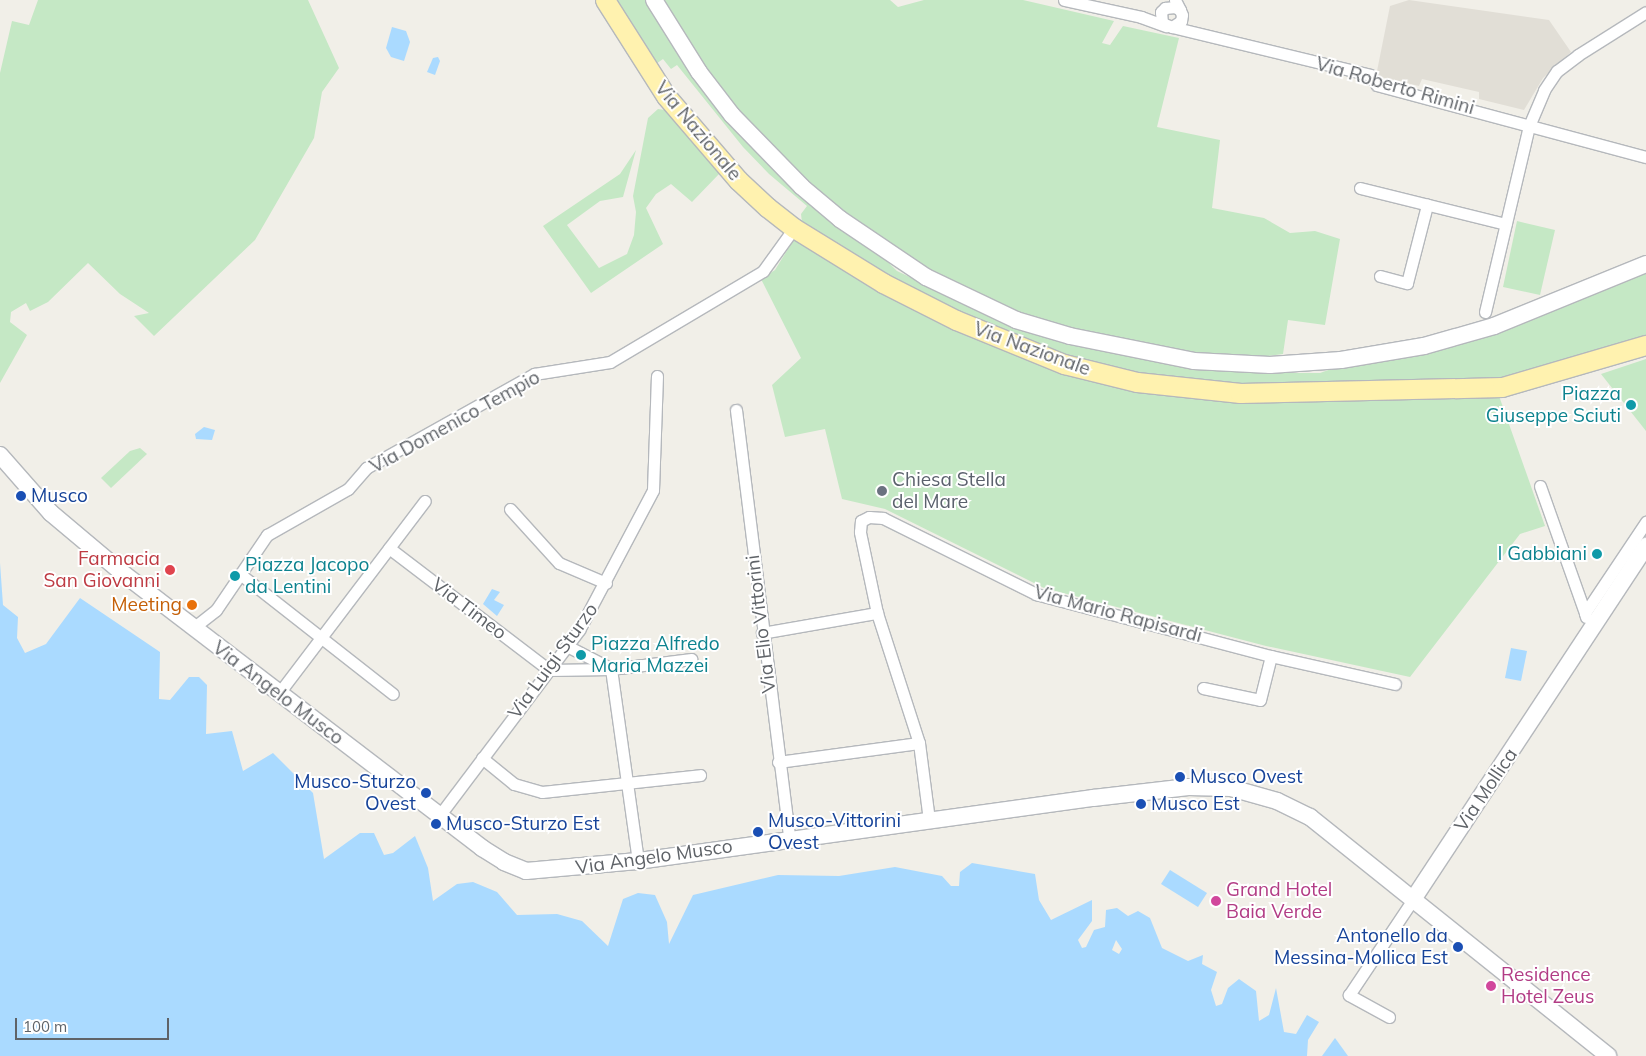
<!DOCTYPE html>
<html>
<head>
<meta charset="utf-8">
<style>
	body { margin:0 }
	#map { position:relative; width:1646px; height:1056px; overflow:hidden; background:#f1efe8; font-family:Mulish,sans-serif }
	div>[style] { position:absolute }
	.education>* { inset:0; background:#e1ded6 }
	.green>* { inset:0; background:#c5e8c5 }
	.water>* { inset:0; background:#aadaff }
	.roads { filter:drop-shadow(1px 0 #b5b8bc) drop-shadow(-1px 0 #b5b8bc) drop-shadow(0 1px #b5b8bc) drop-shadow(0 -1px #b5b8bc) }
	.street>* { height:11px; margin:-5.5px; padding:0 5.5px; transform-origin:5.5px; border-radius:5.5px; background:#fff }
	.secondary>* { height:16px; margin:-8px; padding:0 8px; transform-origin:8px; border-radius:8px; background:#fff }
	.primary>* { height:19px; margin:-9.5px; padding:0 9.5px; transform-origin:9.5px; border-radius:9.5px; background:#fff2af }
	.dots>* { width:14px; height:14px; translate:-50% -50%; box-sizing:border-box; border:2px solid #fff; border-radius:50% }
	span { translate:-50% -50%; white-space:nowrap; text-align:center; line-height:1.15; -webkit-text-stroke:4px #fff; paint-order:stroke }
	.street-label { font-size:19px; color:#5f6368 }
	.culture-label { font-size:19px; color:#0d838f }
	.right { translate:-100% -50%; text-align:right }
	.left { translate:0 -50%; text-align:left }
	.worship-label { font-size:19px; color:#5b616d }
	.transit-label { font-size:19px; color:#164399 }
	.health-label { font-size:19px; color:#be3a42 }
	.food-label { font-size:19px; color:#c56008 }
	.hotel-label { font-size:19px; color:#b23c85 }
	.scale { position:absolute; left:15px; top:1018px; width:154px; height:22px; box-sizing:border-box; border:2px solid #5f6368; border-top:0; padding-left:6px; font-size:15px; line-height:18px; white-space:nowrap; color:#5f6368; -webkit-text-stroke:4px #fff; paint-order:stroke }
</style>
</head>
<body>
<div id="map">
	<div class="education">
		<i style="clip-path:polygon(1409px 0,1549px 20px,1571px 52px,1543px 78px,1524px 110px,1479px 99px,1479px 92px,1422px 79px,1419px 86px,1376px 76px,1390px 6px)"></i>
	</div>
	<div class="green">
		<i style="clip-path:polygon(38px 0,308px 0,339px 68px,322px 92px,314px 138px,255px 240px,154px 336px,134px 316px,149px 313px,120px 294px,88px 263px,48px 302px,30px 311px,26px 303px,11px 312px,10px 322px,27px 335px,0 383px,0 73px,12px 21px,29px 25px)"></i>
		<i style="clip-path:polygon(613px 0,650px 0,691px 68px,897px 271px,1016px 327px,1066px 344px,1166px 364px,1263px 369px,1279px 373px,1320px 373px,1345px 364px,1415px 353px,1646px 270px,1646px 337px,1503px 379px,1240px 387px,1130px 374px,1067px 358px,916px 294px,802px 223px,801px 214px,807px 206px,769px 174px,743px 147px,677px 65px,671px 69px,663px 59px,653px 66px)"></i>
		<i style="clip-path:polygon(657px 0,890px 0,898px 7px,924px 0,1023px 0,1114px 21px,1102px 43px,1110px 45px,1123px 26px,1179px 38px,1157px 127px,1220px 140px,1212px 208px,1264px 218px,1290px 233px,1315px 231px,1340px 239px,1325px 325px,1288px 320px,1283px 354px,1248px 359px,1154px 352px,1004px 311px,888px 249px,755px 137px)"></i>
		<i style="clip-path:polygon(658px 109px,671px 111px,720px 173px,692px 202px,671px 184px,656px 194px,646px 208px,663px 244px,591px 293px,543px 226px,620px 174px,636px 150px,623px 197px,600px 201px,567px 225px,599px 268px,627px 254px,634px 235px,636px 212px,633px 196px,648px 118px)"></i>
		<i style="clip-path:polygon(1517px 221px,1555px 230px,1540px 295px,1503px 287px)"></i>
		<i style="clip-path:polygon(796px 236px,859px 279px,1138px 390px,1189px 398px,1241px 399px,1498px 393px,1545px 526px,1520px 534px,1410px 677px,1266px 646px,1044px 588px,885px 509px,842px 499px,825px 429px,785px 437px,772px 385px,801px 358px,761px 279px,775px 270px)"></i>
		<i style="clip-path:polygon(1646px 359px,1646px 431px,1601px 374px)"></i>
		<i style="clip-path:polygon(140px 448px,147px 454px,111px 488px,101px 478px,130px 451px)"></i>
	</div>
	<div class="water">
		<i style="clip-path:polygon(392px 27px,406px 31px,410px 42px,404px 61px,391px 57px,386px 48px)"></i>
		<i style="clip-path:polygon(438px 57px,440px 61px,435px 75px,427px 72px,433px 58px)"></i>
		<i style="clip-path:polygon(204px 427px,215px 430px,212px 440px,196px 439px,195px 434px)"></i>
		<i style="clip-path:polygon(evenodd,0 563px,3px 605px,18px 617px,17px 638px,25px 653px,46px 644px,80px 598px,160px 652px,159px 699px,170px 700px,189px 677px,199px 677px,207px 685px,206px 734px,232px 731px,243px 771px,273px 753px,313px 793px,324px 859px,360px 833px,374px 833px,384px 855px,393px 853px,415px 836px,428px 868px,433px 901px,457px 884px,473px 882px,497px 892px,517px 915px,557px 914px,582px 921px,608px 946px,623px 899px,638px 893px,655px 895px,667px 922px,669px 944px,693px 895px,778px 875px,839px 876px,895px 867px,942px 876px,951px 886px,959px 886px,960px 872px,972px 863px,1035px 874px,1039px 900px,1051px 920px,1092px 900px,1092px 921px,1078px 940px,1082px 948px,1086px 947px,1094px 930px,1105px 927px,1106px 910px,1117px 908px,1128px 916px,1138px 911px,1150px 918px,1162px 948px,1188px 961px,1203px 955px,1202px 964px,1217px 972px,1211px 990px,1216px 1006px,1222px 1004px,1228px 988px,1239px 979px,1256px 991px,1259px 1021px,1269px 1015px,1276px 988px,1284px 1032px,1296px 1034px,1307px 1015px,1319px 1022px,1308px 1040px,1307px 1056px,0 1056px,0 563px,1116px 940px,1122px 949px,1119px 954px,1112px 950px,1116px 940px)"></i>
		<i style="clip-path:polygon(492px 589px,500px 592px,494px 600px,504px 605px,497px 616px,483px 604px)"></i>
		<i style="clip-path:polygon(1511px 648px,1527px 651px,1521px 681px,1505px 678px)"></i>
		<i style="clip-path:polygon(1170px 870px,1207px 893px,1198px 907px,1161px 884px)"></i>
		<i style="clip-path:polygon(1335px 1038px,1348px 1056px,1322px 1056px)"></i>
	</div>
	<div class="roads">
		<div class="street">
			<i style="left:1064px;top:0;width:79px;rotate:12.4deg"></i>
			<i style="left:1141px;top:17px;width:27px;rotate:20deg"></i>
			<i style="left:1175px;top:0;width:11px;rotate:63deg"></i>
			<i style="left:1180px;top:10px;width:5px;rotate:68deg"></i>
			<i style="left:1182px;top:15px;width:6px;rotate:99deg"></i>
			<i style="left:1181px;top:21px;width:11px;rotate:146deg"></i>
			<i style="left:1172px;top:27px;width:11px;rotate:-158deg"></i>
			<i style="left:1162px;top:23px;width:11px;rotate:-95deg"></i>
			<i style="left:1161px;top:12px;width:6px;rotate:-45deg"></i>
			<i style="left:1165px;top:8px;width:10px;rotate:-6deg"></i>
			<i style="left:1175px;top:7px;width:6px;rotate:31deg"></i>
			<i style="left:1172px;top:27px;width:204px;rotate:13.6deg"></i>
			<i style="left:1370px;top:75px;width:12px;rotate:55deg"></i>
			<i style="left:1377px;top:85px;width:278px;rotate:15deg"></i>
			<i style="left:1360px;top:188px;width:150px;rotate:13.9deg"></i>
			<i style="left:1380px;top:276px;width:28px;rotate:15deg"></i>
			<i style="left:1407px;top:283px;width:81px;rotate:-75.6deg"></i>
			<i style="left:1485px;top:312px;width:191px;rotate:-76.7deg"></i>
			<i style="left:1529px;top:126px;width:39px;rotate:-67deg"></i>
			<i style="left:1544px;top:90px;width:23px;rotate:-56deg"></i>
			<i style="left:1557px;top:71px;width:26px;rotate:-37deg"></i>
			<i style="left:1578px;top:55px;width:80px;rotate:-32.3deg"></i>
			<i style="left:736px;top:410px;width:431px;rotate:82.9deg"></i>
			<i style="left:1540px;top:486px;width:135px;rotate:70.5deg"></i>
			<i style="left:510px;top:509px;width:73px;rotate:47.8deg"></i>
			<i style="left:559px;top:563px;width:51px;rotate:23.1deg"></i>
			<i style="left:389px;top:548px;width:201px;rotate:37.3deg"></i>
			<i style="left:549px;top:670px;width:62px;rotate:-0.9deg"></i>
			<i style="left:240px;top:574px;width:194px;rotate:38.1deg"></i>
			<i style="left:1586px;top:617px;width:4px;rotate:-104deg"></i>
			<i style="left:1585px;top:613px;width:110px;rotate:-56.2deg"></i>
			<i style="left:193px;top:628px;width:29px;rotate:-38deg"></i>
			<i style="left:216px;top:610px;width:91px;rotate:-55.8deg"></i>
			<i style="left:267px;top:535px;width:93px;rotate:-29.6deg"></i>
			<i style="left:348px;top:489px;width:28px;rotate:-49deg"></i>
			<i style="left:366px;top:468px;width:193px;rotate:-29.2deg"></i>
			<i style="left:534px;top:374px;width:77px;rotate:-9deg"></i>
			<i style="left:610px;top:362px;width:178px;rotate:-30.7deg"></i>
			<i style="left:763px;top:271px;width:53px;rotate:-54.2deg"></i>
			<i style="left:762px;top:633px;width:117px;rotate:-9.9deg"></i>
			<i style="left:567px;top:646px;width:48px;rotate:27.1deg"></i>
			<i style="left:1203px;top:688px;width:58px;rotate:11.9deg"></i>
			<i style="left:1260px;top:700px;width:45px;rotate:-76deg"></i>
			<i style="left:279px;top:693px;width:241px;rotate:-52.8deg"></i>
			<i style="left:482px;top:758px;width:41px;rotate:39.1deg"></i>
			<i style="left:514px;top:784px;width:29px;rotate:16deg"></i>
			<i style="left:542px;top:792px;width:159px;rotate:-6.1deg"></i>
			<i style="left:778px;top:762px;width:142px;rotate:-7.7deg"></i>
			<i style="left:439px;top:816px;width:233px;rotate:-53deg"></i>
			<i style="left:579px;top:630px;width:158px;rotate:-62.1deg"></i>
			<i style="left:653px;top:490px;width:114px;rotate:-88deg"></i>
			<i style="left:929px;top:820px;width:78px;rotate:-97.4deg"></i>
			<i style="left:919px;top:743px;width:137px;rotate:-107.9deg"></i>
			<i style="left:877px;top:613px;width:83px;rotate:-101.9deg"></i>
			<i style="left:860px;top:532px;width:11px;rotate:-85deg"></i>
			<i style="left:861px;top:521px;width:9px;rotate:-27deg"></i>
			<i style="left:869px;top:517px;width:14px;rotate:4deg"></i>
			<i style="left:883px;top:518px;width:171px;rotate:26.4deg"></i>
			<i style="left:1036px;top:594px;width:243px;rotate:14.8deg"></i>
			<i style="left:1271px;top:656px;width:127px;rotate:12.7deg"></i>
			<i style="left:638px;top:861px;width:194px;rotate:-98deg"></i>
			<i style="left:611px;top:669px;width:81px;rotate:-7.1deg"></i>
			<i style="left:1389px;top:1017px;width:46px;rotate:-151.2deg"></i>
			<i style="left:1349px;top:995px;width:117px;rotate:-56.2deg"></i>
		</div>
		<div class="secondary">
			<i style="left:654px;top:0;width:85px;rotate:58deg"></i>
			<i style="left:699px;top:72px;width:54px;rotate:52.5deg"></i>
			<i style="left:732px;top:115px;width:100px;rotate:45.8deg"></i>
			<i style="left:802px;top:187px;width:50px;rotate:40.1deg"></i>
			<i style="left:840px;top:219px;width:104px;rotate:34deg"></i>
			<i style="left:926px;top:277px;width:100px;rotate:25.5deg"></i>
			<i style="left:1016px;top:320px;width:56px;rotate:16.5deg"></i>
			<i style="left:1070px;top:336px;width:126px;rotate:11.4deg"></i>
			<i style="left:1194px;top:361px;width:76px;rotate:3deg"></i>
			<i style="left:1270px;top:365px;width:71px;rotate:-4deg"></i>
			<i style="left:1341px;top:360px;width:84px;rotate:-9.6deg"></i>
			<i style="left:1424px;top:346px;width:73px;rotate:-15.9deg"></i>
			<i style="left:1494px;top:326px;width:164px;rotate:-22.2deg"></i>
			<i style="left:0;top:455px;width:77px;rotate:48.7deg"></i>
			<i style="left:51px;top:513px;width:90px;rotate:40deg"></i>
			<i style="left:120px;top:571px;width:456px;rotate:37.4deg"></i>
			<i style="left:482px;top:848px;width:26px;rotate:32deg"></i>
			<i style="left:504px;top:862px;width:24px;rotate:22deg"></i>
			<i style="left:526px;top:871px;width:112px;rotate:-5.1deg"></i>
			<i style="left:638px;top:861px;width:459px;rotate:-7.9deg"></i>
			<i style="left:1093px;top:798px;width:96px;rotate:-6.6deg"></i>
			<i style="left:1188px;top:787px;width:43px;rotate:1.3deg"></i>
			<i style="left:1231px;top:788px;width:48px;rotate:15.8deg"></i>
			<i style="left:1277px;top:801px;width:37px;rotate:26deg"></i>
			<i style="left:1310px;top:817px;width:382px;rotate:38.7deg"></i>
			<i style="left:1414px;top:898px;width:422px;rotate:-56.6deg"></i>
		</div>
		<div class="primary">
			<i style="left:605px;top:0;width:114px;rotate:57.6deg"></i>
			<i style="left:666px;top:96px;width:111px;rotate:49.4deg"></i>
			<i style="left:738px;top:180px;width:40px;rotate:43deg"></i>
			<i style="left:767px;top:207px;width:34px;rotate:38deg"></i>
			<i style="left:794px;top:228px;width:105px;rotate:31.7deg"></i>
			<i style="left:883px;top:283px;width:82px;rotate:26.9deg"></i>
			<i style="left:956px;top:320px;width:117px;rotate:22.2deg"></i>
			<i style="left:1064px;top:364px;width:75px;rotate:13.9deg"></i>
			<i style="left:1137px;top:382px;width:104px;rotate:6.1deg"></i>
			<i style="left:1240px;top:393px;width:262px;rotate:-1.3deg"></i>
			<i style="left:1502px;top:387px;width:150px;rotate:-16.3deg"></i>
		</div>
	</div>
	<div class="dots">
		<i style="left:1631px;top:405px;background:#0f9aa8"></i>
		<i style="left:882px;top:491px;background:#6b7280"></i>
		<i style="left:21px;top:496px;background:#1a4fb4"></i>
		<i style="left:1597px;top:554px;background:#0f9aa8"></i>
		<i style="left:170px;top:570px;background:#e0444e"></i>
		<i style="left:235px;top:576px;background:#0f9aa8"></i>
		<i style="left:192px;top:605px;background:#e8710a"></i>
		<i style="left:581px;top:655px;background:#0f9aa8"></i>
		<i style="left:1180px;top:777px;background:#1a4fb4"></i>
		<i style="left:426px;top:793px;background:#1a4fb4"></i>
		<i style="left:1141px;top:804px;background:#1a4fb4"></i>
		<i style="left:436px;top:824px;background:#1a4fb4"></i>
		<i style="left:758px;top:832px;background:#1a4fb4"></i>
		<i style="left:1216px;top:901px;background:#d1479c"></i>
		<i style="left:1458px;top:947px;background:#1a4fb4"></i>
		<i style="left:1491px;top:986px;background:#d1479c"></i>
	</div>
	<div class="street-label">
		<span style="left:1395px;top:86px;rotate:16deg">Via Roberto Rimini</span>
		<span style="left:698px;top:131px;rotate:50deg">Via Nazionale</span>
		<span style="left:1032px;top:349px;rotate:20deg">Via Nazionale</span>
		<span style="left:455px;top:422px;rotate:-29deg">Via Domenico Tempio</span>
		<span style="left:469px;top:609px;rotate:37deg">Via Timeo</span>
		<span style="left:1118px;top:614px;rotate:15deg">Via Mario Rapisardi</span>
		<span style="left:761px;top:624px;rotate:-97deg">Via Elio Vittorini</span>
		<span style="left:553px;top:661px;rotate:-54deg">Via Luigi Sturzo</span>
		<span style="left:278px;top:693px;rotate:37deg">Via Angelo Musco</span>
		<span style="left:1486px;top:790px;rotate:-56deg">Via Mollica</span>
		<span style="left:654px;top:857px;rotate:-8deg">Via Angelo Musco</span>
	</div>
	<div class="culture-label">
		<span class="right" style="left:1621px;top:405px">Piazza<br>Giuseppe Sciuti</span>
		<span class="right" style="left:1587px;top:554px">I Gabbiani</span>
		<span class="left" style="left:245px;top:576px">Piazza Jacopo<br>da Lentini</span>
		<span class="left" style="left:591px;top:655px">Piazza Alfredo<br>Maria Mazzei</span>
	</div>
	<div class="worship-label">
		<span class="left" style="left:892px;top:491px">Chiesa Stella<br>del Mare</span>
	</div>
	<div class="transit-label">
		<span class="left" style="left:31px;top:496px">Musco</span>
		<span class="left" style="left:1190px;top:777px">Musco Ovest</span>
		<span class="right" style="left:416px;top:793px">Musco-Sturzo<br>Ovest</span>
		<span class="left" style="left:1151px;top:804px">Musco Est</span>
		<span class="left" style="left:768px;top:832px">Musco-Vittorini<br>Ovest</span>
		<span class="left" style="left:446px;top:824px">Musco-Sturzo Est</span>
		<span class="right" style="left:1448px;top:947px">Antonello da<br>Messina-Mollica Est</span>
	</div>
	<div class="health-label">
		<span class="right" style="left:160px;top:570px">Farmacia<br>San Giovanni</span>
	</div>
	<div class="food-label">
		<span class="right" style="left:182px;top:605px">Meeting</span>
	</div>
	<div class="hotel-label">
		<span class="left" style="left:1226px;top:901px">Grand Hotel<br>Baia Verde</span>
		<span class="left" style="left:1501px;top:986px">Residence<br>Hotel Zeus</span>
	</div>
	<div class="scale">100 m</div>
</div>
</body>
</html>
